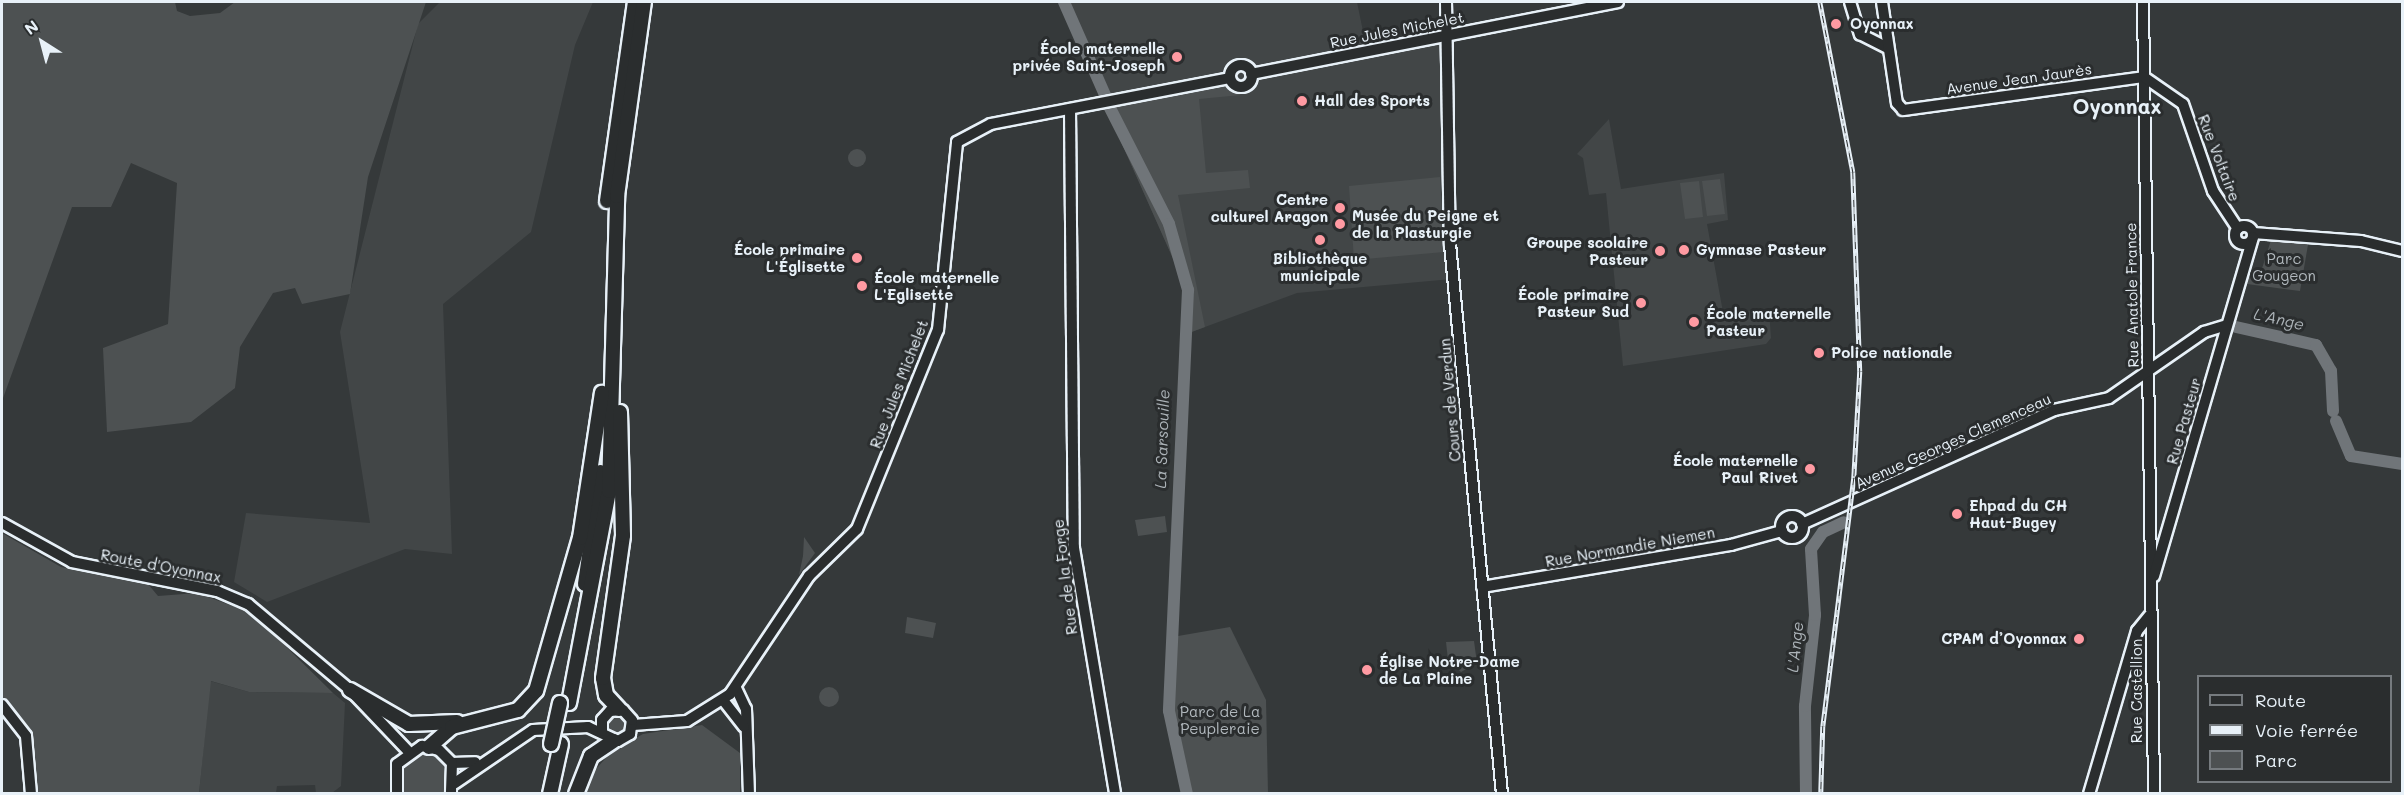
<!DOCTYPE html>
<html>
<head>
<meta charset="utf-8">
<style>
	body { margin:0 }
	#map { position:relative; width:2404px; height:795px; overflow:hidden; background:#35393a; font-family:Mali,sans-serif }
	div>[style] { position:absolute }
	.built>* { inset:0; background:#424647 }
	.green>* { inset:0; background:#4d5152 }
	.round { border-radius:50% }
	.river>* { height:12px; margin:-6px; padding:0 6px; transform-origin:6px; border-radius:6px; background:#707579 }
	.roads { filter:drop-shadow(2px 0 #e8f1f8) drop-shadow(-2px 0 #e8f1f8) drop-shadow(0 2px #e8f1f8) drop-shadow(0 -2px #e8f1f8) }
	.secondary>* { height:10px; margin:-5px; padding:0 5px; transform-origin:5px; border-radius:5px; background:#2a2d2e }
	.secondary>.ring { margin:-5px; padding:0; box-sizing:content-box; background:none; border:10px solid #2a2d2e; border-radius:50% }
	.primary>* { height:10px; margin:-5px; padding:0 5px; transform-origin:5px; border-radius:5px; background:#2a2d2e }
	.highway>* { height:14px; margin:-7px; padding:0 7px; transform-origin:7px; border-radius:7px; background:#2a2d2e }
	.rail>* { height:4.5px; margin-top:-2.25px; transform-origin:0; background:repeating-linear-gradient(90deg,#2a2d2e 0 7px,#e8f1f8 0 14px); box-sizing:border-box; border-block:2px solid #e8f1f8 }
	.bridges { filter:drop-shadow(2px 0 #e8f1f8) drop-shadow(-2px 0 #e8f1f8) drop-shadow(0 2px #e8f1f8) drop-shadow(0 -2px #e8f1f8) }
	.highway-bridge>* { height:14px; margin:-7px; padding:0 7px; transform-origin:7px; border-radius:7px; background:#2a2d2e }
	.dots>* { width:16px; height:16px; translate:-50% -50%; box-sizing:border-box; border:3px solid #2a2d2e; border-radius:50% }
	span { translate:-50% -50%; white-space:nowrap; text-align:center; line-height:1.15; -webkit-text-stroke:6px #2a2d2e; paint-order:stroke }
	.poi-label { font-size:15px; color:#e8f1f8; font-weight:700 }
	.left { translate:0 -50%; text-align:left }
	.right { translate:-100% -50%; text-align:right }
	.street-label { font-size:15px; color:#e8f1f8 }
	.park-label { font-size:15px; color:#b2b9be }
	.water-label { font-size:16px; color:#acb3b8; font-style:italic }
	.district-label { font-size:21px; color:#e8f1f8; font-weight:700 }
	.frame { position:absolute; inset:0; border:3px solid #e8f1f8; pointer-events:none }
	.legend { position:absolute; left:2197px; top:675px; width:195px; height:108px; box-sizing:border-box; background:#2a2d2e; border:2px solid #767b7f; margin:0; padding:8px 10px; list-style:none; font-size:18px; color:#e8f1f8 }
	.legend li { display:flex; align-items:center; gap:12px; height:30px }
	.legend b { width:30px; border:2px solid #767b7f }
	.north { position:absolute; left:12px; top:12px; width:60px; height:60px; -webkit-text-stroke:4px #2a2d2e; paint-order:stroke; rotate:324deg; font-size:16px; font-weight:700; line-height:24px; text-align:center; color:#e8f1f8 }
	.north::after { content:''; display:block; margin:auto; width:21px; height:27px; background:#e8f1f8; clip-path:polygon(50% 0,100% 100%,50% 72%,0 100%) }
</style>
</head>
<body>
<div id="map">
	<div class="built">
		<i style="clip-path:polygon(440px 2px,593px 2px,575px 45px,531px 232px,443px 304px,452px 554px,405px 549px,267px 602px,234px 582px,246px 513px,370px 523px,340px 332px,418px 24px)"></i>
		<i style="clip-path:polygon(1064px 2px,1357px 2px,1367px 51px,1446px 36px,1441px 188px,1452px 279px,1297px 293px,1186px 334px,1189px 310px,1183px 281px,1106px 108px,1097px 65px)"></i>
		<i style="clip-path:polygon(1609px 119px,1621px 189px,1724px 173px,1728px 220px,1707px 224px,1723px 312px,1769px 310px,1771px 338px,1766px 344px,1623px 366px,1606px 193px,1589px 195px,1583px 158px,1577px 154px)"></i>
		<i style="clip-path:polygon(210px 681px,249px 692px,333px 693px,345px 703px,341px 786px,332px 793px,316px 793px,315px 785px,277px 786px,276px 793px,199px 794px)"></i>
	</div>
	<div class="green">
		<i style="clip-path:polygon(2px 2px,175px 2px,177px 11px,190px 16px,220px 13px,235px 2px,426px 2px,368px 177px,350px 294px,302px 304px,295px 288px,273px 293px,240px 347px,235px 388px,191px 422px,107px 432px,103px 348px,168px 324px,177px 183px,131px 163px,111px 207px,72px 207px,2px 401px)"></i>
		<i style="clip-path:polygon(1228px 86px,1241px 95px,1199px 99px,1206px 173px,1248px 170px,1250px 188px,1178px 195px,1205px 327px,1186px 334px,1189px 310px,1183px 281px,1106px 108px)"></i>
		<i class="round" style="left:848px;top:149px;width:18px;height:18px"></i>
		<i style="clip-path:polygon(1440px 177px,1444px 252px,1354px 260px,1349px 186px)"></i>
		<i style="clip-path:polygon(1720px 179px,1725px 214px,1707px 216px,1702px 181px)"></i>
		<i style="clip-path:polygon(1699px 181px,1703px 217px,1685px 219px,1680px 183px)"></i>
		<i style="clip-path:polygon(2309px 239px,2300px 291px,2247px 284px,2248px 277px,2259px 278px,2271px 240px)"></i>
		<i style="clip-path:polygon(1165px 516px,1167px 532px,1138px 536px,1135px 520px)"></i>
		<i style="clip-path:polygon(2px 533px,61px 567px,148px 584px,158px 596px,197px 593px,252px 613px,333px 693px,249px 692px,211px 681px,199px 793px,33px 793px,31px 737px,2px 702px)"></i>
		<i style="clip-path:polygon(804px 537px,815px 553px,799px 575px,803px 556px)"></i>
		<i style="clip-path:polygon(907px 617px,936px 623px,933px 638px,905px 633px)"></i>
		<i style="clip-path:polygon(1230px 627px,1266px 700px,1268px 793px,1187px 793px,1169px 711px,1178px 636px)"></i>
		<i style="clip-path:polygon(1474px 641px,1477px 663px,1461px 672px,1448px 660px,1446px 642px)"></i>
		<i class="round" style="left:819px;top:687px;width:20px;height:20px"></i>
		<i class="round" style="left:608px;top:716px;width:18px;height:18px"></i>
		<i style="clip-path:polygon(702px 725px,740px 753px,740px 793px,587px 794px,588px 778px,612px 751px,643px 734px)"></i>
		<i style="clip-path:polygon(426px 751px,449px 765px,446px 793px,403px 793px,399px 770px,408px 756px)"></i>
	</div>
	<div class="river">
		<i style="left:1064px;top:2px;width:102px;rotate:66.2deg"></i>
		<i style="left:1110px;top:108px;width:130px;rotate:63deg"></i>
		<i style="left:1169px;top:224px;width:69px;rotate:73.9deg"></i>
		<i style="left:1188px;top:290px;width:421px;rotate:92.6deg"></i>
		<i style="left:1169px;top:711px;width:85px;rotate:77.8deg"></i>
		<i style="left:2236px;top:327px;width:82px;rotate:12.7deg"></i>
		<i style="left:2316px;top:345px;width:30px;rotate:60deg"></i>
		<i style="left:2331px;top:371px;width:40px;rotate:87.1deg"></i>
		<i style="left:2336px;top:421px;width:38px;rotate:67deg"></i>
		<i style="left:2351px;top:456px;width:52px;rotate:8.9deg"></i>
		<i style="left:1806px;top:794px;width:88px;rotate:-90.7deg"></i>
		<i style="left:1805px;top:706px;width:92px;rotate:-83.7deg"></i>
		<i style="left:1815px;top:615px;width:66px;rotate:-93.5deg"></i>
		<i style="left:1811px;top:549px;width:21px;rotate:-55deg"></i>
		<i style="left:1823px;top:532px;width:23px;rotate:-25deg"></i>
	</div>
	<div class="roads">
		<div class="secondary">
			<i style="left:1850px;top:2px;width:34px;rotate:73deg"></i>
			<i style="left:1860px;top:34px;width:31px;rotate:27deg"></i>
			<i style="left:1882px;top:2px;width:102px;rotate:81.6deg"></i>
			<i style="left:1897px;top:103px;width:9px;rotate:49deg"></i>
			<i style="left:1903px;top:110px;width:243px;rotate:-7.8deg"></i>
			<i style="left:2143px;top:2px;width:792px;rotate:89.2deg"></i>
			<i class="ring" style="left:1230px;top:65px;width:12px;height:12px"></i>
			<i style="left:1251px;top:74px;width:374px;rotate:-11.1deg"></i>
			<i style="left:2144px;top:77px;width:47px;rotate:34.7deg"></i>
			<i style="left:2183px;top:104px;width:92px;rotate:71deg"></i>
			<i style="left:2213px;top:191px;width:45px;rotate:56.7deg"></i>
			<i style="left:1070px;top:109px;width:439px;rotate:89.5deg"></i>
			<i style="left:1074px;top:548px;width:249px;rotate:80.5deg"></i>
			<i class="ring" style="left:2235px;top:226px;width:8px;height:8px"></i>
			<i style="left:2253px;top:233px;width:108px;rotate:4.2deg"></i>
			<i style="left:2361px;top:241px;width:42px;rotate:13.7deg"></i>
			<i class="ring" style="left:1781px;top:516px;width:12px;height:12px"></i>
			<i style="left:2px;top:523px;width:80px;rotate:29.1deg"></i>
			<i style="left:72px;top:562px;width:148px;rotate:11.3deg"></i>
			<i style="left:217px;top:591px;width:34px;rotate:23deg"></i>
			<i style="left:248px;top:604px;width:133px;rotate:40.1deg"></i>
			<i style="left:350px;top:690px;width:84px;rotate:46.4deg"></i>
			<i style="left:1802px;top:524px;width:277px;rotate:-24.3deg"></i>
			<i style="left:2054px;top:410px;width:56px;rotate:-12.3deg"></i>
			<i style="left:2109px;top:398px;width:116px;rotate:-34.8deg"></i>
			<i style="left:2204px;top:332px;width:24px;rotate:-17deg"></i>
			<i style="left:2154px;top:576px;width:353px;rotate:-73.7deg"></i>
			<i style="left:1482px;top:587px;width:253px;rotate:-9.6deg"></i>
			<i style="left:1731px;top:545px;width:53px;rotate:-15.4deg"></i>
			<i style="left:736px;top:688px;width:23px;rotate:65deg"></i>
			<i style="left:746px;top:709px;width:85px;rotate:88deg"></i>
			<i style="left:723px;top:700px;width:34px;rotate:52deg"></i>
			<i style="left:2px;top:705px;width:39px;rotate:52deg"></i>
			<i style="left:26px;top:736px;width:58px;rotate:85.1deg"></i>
			<i style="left:633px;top:725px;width:54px;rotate:-4.2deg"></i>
			<i style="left:687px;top:721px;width:51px;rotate:-32.1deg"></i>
			<i style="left:730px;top:694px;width:142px;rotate:-56.2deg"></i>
			<i style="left:809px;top:576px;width:67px;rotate:-44.4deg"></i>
			<i style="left:857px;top:529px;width:215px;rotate:-67.9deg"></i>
			<i style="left:938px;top:330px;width:189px;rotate:-84.2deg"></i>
			<i style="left:957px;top:142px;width:38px;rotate:-28deg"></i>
			<i style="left:991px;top:124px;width:243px;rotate:-10.9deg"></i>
			<i style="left:452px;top:763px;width:23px;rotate:-2deg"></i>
			<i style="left:455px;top:783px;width:94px;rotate:-34.2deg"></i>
			<i style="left:533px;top:730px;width:55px;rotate:-3.1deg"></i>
			<i style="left:588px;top:727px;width:33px;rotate:25deg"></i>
			<i style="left:618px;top:741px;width:14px;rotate:-30deg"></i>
			<i style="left:630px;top:734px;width:14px;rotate:-82deg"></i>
			<i style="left:632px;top:720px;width:13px;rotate:-132deg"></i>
			<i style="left:623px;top:710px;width:13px;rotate:176deg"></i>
			<i style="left:610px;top:711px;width:12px;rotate:132deg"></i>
			<i style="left:602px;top:720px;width:11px;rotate:90deg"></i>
			<i style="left:397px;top:794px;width:30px;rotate:-90deg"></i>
			<i style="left:397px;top:764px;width:31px;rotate:-36deg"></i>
			<i style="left:422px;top:746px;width:17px;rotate:13deg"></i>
			<i style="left:439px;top:750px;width:18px;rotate:45deg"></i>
			<i style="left:452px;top:763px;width:31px;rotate:92deg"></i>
			<i style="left:2089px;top:794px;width:170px;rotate:-73.6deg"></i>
			<i style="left:2137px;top:631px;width:22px;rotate:-51deg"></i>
		</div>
		<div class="primary">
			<i style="left:1446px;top:2px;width:242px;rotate:89.1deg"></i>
			<i style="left:1450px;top:244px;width:552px;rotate:84.6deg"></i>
		</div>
		<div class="highway">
			<i style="left:607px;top:201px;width:201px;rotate:-82deg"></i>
			<i style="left:585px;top:584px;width:113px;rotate:-81.9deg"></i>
			<i style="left:350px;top:690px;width:68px;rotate:30deg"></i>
			<i style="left:409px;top:724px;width:48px;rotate:-2.4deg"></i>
			<i style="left:569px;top:703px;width:216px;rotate:-79.3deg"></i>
			<i style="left:609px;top:491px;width:295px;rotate:-88.4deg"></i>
			<i style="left:617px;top:196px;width:196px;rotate:-82.1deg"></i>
			<i style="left:619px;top:709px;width:19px;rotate:-133deg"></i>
			<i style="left:606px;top:695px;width:17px;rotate:-100deg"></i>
			<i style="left:603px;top:678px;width:144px;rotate:-82deg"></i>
			<i style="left:623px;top:535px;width:123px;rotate:-91.4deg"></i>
			<i style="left:429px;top:747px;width:30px;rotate:-41deg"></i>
			<i style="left:452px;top:727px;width:68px;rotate:-14.4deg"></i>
			<i style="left:518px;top:710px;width:26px;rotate:-47deg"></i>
			<i style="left:536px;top:691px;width:159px;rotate:-74deg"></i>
			<i style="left:580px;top:538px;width:147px;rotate:-81.4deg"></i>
			<i style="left:550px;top:794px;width:51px;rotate:-77.6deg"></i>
			<i style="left:576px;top:794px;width:41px;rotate:-68.5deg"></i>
			<i style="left:591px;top:756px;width:27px;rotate:-34deg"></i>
		</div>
	</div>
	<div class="rail">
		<i style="left:1820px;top:2px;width:173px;rotate:79deg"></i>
		<i style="left:1853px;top:172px;width:199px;rotate:88deg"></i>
		<i style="left:1860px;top:371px;width:107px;rotate:93.2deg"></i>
		<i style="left:1854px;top:478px;width:250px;rotate:97.1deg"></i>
		<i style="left:1823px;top:726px;width:68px;rotate:91.7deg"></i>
	</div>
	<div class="bridges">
		<div class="highway-bridge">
			<i style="left:551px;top:744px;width:42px;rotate:-77.6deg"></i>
		</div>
	</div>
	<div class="dots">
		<i style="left:1836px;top:24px;background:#ff9aa2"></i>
		<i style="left:1177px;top:57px;background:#ff9aa2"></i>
		<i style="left:1302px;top:101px;background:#ff9aa2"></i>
		<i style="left:1340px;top:208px;background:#ff9aa2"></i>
		<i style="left:1340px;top:224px;background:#ff9aa2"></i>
		<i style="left:1320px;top:240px;background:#ff9aa2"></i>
		<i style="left:1684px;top:250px;background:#ff9aa2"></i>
		<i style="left:1660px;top:251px;background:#ff9aa2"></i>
		<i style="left:857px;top:258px;background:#ff9aa2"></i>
		<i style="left:862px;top:286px;background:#ff9aa2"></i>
		<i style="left:1641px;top:303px;background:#ff9aa2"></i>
		<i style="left:1694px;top:322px;background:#ff9aa2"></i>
		<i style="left:1819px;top:353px;background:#ff9aa2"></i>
		<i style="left:1810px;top:469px;background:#ff9aa2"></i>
		<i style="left:1957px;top:514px;background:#ff9aa2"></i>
		<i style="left:2079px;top:639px;background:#ff9aa2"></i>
		<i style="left:1367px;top:670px;background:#ff9aa2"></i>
	</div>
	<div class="poi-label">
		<span class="left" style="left:1850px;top:24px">Oyonnax</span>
		<span class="right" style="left:1165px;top:57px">École maternelle<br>privée Saint-Joseph</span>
		<span class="left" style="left:1314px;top:101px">Hall des Sports</span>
		<span class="right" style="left:1328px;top:208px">Centre<br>culturel Aragon</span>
		<span class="left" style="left:1352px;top:224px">Musée du Peigne et<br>de la Plasturgie</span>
		<span class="right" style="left:1648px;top:251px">Groupe scolaire<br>Pasteur</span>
		<span class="right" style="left:845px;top:258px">École primaire<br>L'Églisette</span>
		<span class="left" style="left:1696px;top:250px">Gymnase Pasteur</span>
		<span style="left:1320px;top:267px">Bibliothèque<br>municipale</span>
		<span class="left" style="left:874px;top:286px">École maternelle<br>L'Eglisette</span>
		<span class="right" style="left:1629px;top:303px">École primaire<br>Pasteur Sud</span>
		<span class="left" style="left:1706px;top:322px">École maternelle<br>Pasteur</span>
		<span class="left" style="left:1831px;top:353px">Police nationale</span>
		<span class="right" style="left:1798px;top:469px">École maternelle<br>Paul Rivet</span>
		<span class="left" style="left:1969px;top:514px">Ehpad du CH<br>Haut-Bugey</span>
		<span class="right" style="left:2067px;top:639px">CPAM d’Oyonnax</span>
		<span class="left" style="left:1379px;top:670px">Église Notre-Dame<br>de La Plaine</span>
	</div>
	<div class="street-label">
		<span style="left:1397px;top:30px;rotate:-11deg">Rue Jules Michelet</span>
		<span style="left:2019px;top:79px;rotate:-8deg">Avenue Jean Jaurès</span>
		<span style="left:2219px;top:158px;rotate:69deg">Rue Voltaire</span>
		<span style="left:2132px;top:295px;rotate:-91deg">Rue Anatole France</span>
		<span style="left:899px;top:384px;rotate:-69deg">Rue Jules Michelet</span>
		<span style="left:1450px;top:400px;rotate:-95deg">Cours de Verdun</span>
		<span style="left:2184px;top:421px;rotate:-74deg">Rue Pasteur</span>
		<span style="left:1953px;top:441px;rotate:-24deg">Avenue Georges Clemenceau</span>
		<span style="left:1630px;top:547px;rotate:-10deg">Rue Normandie Niemen</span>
		<span style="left:161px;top:566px;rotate:11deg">Route d'Oyonnax</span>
		<span style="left:1065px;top:577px;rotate:-97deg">Rue de la Forge</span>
		<span style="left:2137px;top:691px;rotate:-90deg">Rue Castellion</span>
	</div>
	<div class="park-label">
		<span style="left:2284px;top:267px">Parc<br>Gougeon</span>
		<span style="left:1220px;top:720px">Parc de La<br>Peupleraie</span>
	</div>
	<div class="water-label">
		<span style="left:2279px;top:319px;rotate:13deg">L'Ange</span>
		<span style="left:1162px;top:439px;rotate:-88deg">La Sarsouille</span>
		<span style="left:1795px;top:647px;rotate:-84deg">L'Ange</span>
	</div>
	<div class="district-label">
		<span style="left:2117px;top:106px">Oyonnax</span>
	</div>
	<div class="frame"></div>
	<ul class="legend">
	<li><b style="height:8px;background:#2a2d2e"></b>Route</li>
	<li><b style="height:8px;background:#e8f1f8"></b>Voie ferrée</li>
	<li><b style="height:16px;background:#4d5152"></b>Parc</li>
	</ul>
	<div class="north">N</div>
</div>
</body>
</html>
